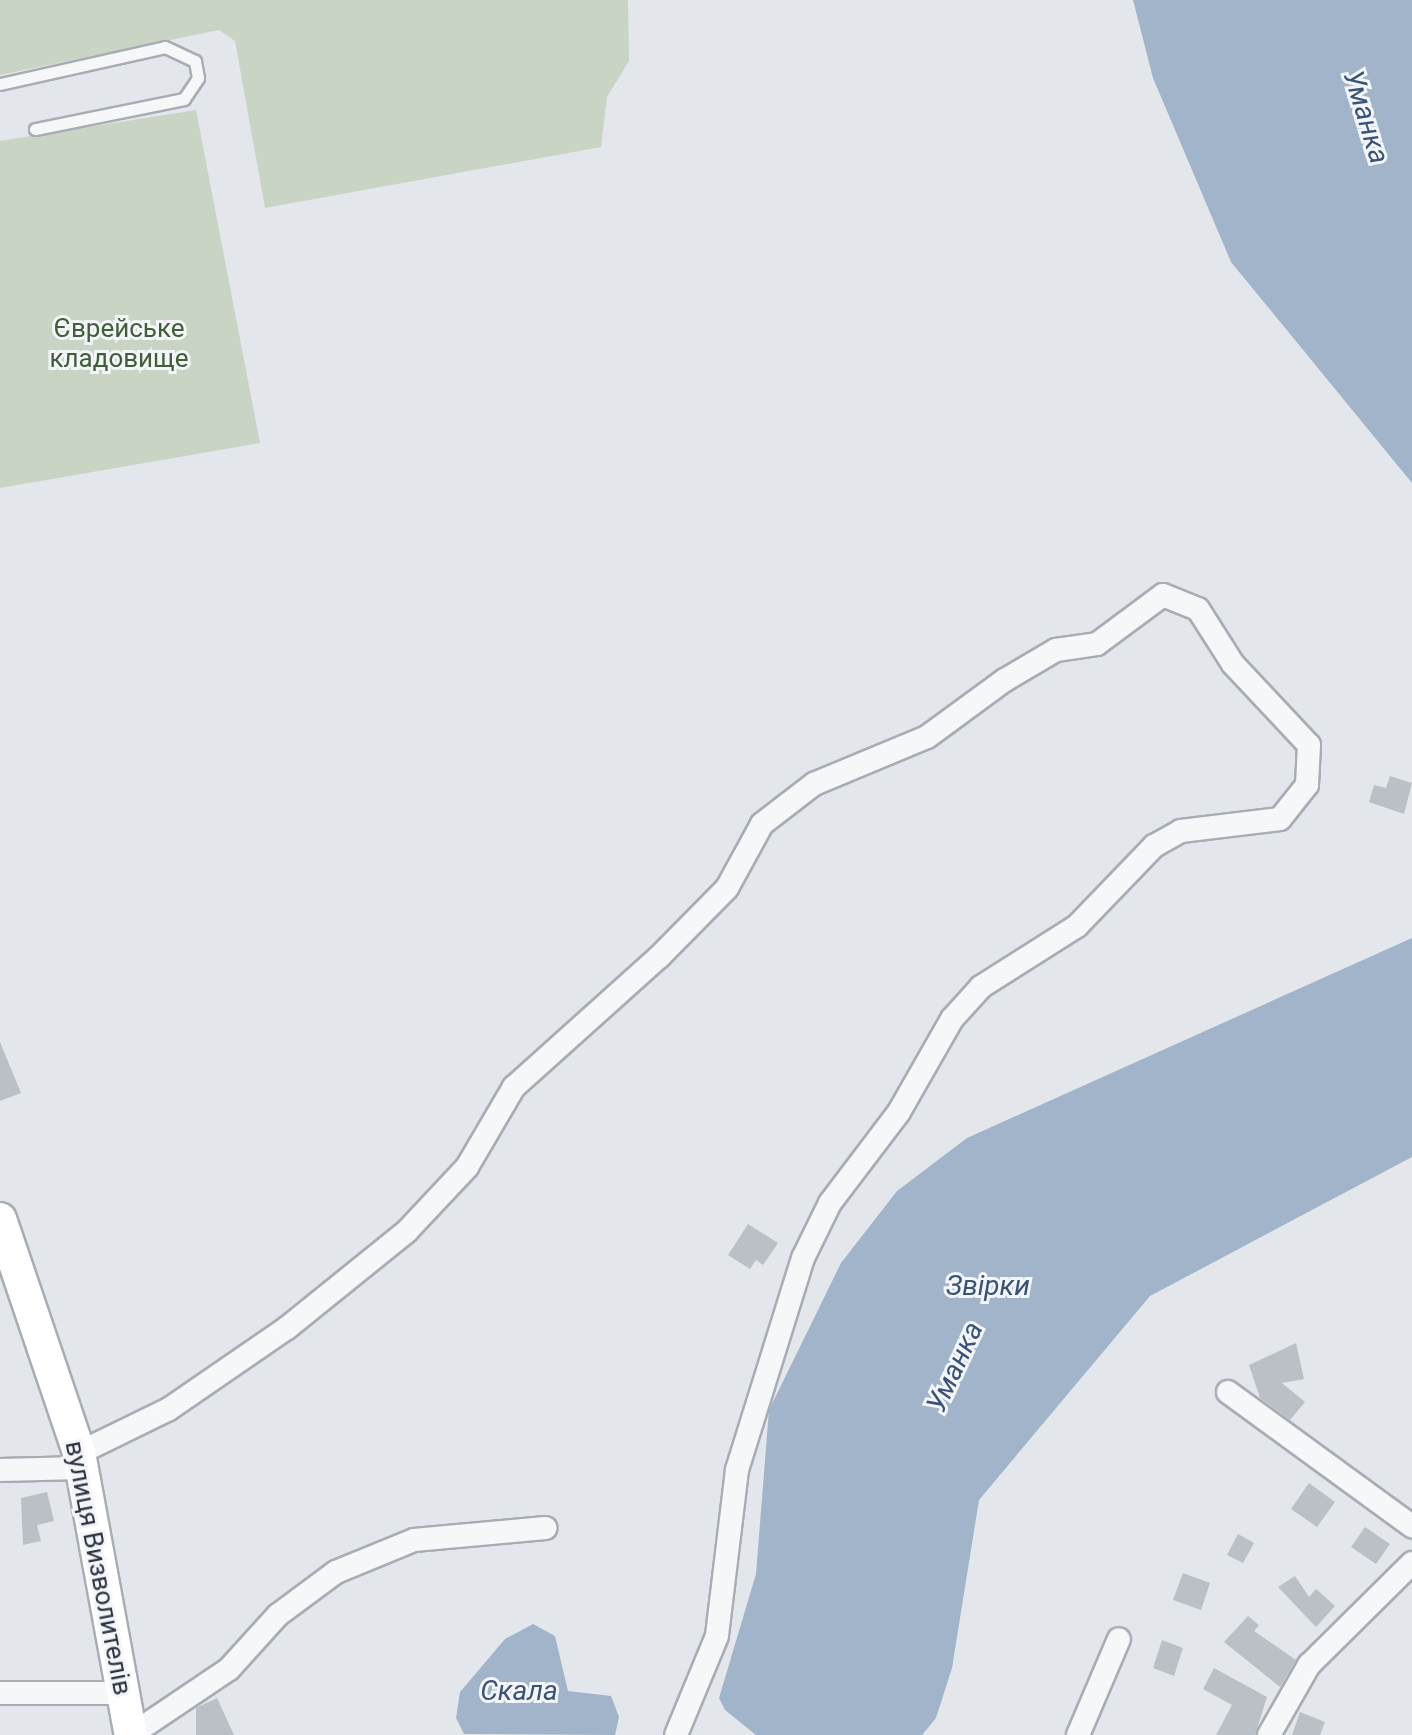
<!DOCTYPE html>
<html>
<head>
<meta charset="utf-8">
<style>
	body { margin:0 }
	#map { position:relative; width:1412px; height:1735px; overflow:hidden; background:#e3e6eb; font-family:Roboto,sans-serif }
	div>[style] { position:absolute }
	.green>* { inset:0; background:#c9d4c5 }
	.water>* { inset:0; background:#a1b4c9 }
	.building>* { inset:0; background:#bbc0c7 }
	.roads { filter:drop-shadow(2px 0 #a8adb5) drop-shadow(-2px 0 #a8adb5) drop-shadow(0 2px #a8adb5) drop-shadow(0 -2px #a8adb5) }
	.lane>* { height:11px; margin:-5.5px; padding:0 5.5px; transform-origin:5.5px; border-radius:5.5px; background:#f6f7f9 }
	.street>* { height:22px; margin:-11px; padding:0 11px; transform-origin:11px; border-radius:11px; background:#f6f7f9 }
	.secondary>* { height:32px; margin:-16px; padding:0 16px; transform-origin:16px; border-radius:16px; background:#fff }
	span { translate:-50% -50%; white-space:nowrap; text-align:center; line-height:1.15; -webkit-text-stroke:6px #f3f5f8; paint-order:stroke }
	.park-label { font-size:26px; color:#415d3a }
	.street-label { font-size:26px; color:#2c3442 }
	.water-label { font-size:28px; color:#385375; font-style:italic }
</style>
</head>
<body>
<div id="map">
	<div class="green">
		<i style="clip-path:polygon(0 0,628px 0,629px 61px,607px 97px,601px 147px,265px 208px,235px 41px,219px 30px,0 75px)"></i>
		<i style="clip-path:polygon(196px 110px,260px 443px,0 488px,0 141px)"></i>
	</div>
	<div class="water">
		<i style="clip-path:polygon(1133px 0,1412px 0,1412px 483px,1231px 262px,1153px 78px)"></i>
		<i style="clip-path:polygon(1412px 938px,1412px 1157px,1150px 1296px,979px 1500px,952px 1668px,936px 1718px,922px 1735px,756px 1735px,725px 1710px,719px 1698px,756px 1574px,769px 1410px,841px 1263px,897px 1191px,967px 1138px)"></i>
		<i style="clip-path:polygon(533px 1624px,555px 1636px,568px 1691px,611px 1696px,619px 1717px,615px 1735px,464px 1734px,456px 1718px,460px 1692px,505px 1639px)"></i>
	</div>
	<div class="building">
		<i style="clip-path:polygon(1390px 776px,1412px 783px,1404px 814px,1369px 802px,1374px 785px,1386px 788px)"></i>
		<i style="clip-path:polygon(0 1042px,21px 1093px,0 1101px)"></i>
		<i style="clip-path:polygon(748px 1224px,778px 1243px,763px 1265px,756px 1260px,750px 1269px,728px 1255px)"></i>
		<i style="clip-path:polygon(1296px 1343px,1304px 1379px,1282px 1383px,1305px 1402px,1290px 1420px,1260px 1398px,1249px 1365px)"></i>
		<i style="clip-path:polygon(1309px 1483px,1335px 1502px,1317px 1527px,1291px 1509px)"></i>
		<i style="clip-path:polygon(47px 1492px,54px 1521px,37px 1525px,41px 1541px,23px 1545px,21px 1498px)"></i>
		<i style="clip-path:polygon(1365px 1527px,1390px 1544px,1376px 1564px,1351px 1547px)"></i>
		<i style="clip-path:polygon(1238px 1534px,1254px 1543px,1243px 1563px,1227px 1555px)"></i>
		<i style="clip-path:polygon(1183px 1573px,1210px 1583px,1201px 1610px,1173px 1600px)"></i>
		<i style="clip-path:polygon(1295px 1576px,1309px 1597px,1316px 1589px,1335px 1606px,1316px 1627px,1278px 1587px)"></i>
		<i style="clip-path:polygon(1248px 1616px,1259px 1625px,1254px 1631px,1296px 1660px,1280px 1687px,1224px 1642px)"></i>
		<i style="clip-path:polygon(1162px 1640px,1183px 1648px,1174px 1676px,1153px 1668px)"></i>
		<i style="clip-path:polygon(1214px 1668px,1267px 1697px,1255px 1735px,1216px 1735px,1232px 1705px,1203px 1689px)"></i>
		<i style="clip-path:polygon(217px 1698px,234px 1735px,196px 1735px,196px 1708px)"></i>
		<i style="clip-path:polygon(1300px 1712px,1325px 1722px,1320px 1735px,1292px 1735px)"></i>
	</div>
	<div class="roads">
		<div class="lane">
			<i style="left:0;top:84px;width:169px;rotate:-12.6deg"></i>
			<i style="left:165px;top:47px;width:33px;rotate:25deg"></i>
			<i style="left:195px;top:61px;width:17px;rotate:80deg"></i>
			<i style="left:198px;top:78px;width:25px;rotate:124deg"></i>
			<i style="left:184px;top:99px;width:152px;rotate:168.6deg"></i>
		</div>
		<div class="street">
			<i style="left:1228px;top:1392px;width:228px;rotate:36.1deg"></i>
			<i style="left:79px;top:1453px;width:100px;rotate:-26.1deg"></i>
			<i style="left:169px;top:1409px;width:143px;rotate:-34.5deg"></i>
			<i style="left:287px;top:1328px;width:154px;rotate:-38.9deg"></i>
			<i style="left:407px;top:1231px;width:88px;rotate:-46.8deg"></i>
			<i style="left:467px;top:1167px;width:93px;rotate:-59.6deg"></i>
			<i style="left:514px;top:1087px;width:195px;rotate:-41.9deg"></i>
			<i style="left:659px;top:957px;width:97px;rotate:-45.4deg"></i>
			<i style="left:727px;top:888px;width:73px;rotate:-61.3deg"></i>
			<i style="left:762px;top:824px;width:66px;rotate:-37.6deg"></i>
			<i style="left:814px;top:784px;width:122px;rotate:-22.6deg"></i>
			<i style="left:927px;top:737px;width:97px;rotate:-36.2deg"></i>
			<i style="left:1005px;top:680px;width:59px;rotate:-30.5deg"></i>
			<i style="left:1056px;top:650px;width:41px;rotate:-8.3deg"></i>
			<i style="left:1097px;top:644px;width:82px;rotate:-36.6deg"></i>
			<i style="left:1163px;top:595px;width:38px;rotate:22deg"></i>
			<i style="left:1198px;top:609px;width:65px;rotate:57.5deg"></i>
			<i style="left:1233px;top:664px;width:111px;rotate:46.8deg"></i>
			<i style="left:1309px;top:745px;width:40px;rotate:92.9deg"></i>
			<i style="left:1307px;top:785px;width:43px;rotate:128.5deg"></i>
			<i style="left:1280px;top:819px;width:100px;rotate:173.1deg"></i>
			<i style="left:1181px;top:831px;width:31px;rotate:151deg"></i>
			<i style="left:1154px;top:846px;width:111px;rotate:133.9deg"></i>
			<i style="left:1077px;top:926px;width:114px;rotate:147.6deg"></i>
			<i style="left:981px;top:987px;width:43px;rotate:132.2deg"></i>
			<i style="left:952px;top:1019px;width:107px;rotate:119.7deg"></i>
			<i style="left:899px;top:1112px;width:114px;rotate:127.2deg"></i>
			<i style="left:830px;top:1203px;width:61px;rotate:116.1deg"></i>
			<i style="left:803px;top:1258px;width:222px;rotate:107.3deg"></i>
			<i style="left:737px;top:1470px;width:167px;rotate:96.9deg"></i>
			<i style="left:717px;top:1636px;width:107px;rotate:112.5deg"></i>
			<i style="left:0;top:1470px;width:82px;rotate:-1.4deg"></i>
			<i style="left:0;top:1693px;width:122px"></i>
			<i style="left:131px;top:1735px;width:118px;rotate:-34deg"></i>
			<i style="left:229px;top:1669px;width:73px;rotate:-47.8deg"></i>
			<i style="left:278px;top:1615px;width:72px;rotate:-36.6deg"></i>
			<i style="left:336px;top:1572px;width:84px;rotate:-22.3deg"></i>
			<i style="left:414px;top:1540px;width:132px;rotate:-5.2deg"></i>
			<i style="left:1078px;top:1735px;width:104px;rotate:-66.9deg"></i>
			<i style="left:1269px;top:1735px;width:81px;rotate:-60.3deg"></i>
			<i style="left:1309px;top:1665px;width:145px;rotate:-44.7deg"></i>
		</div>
		<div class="secondary">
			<i style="left:0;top:1219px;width:247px;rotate:71.3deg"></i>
			<i style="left:79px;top:1453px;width:287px;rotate:79.6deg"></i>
		</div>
	</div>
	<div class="park-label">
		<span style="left:119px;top:344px">Єврейське<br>кладовище</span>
	</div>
	<div class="street-label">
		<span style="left:98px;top:1568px;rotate:79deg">вулиця Визволителів</span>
	</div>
	<div class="water-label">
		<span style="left:1366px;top:117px;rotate:73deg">Уманка</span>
		<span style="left:988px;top:1286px">Звірки</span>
		<span style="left:955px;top:1367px;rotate:-65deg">Уманка</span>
		<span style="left:519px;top:1691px">Скала</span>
	</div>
</div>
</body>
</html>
